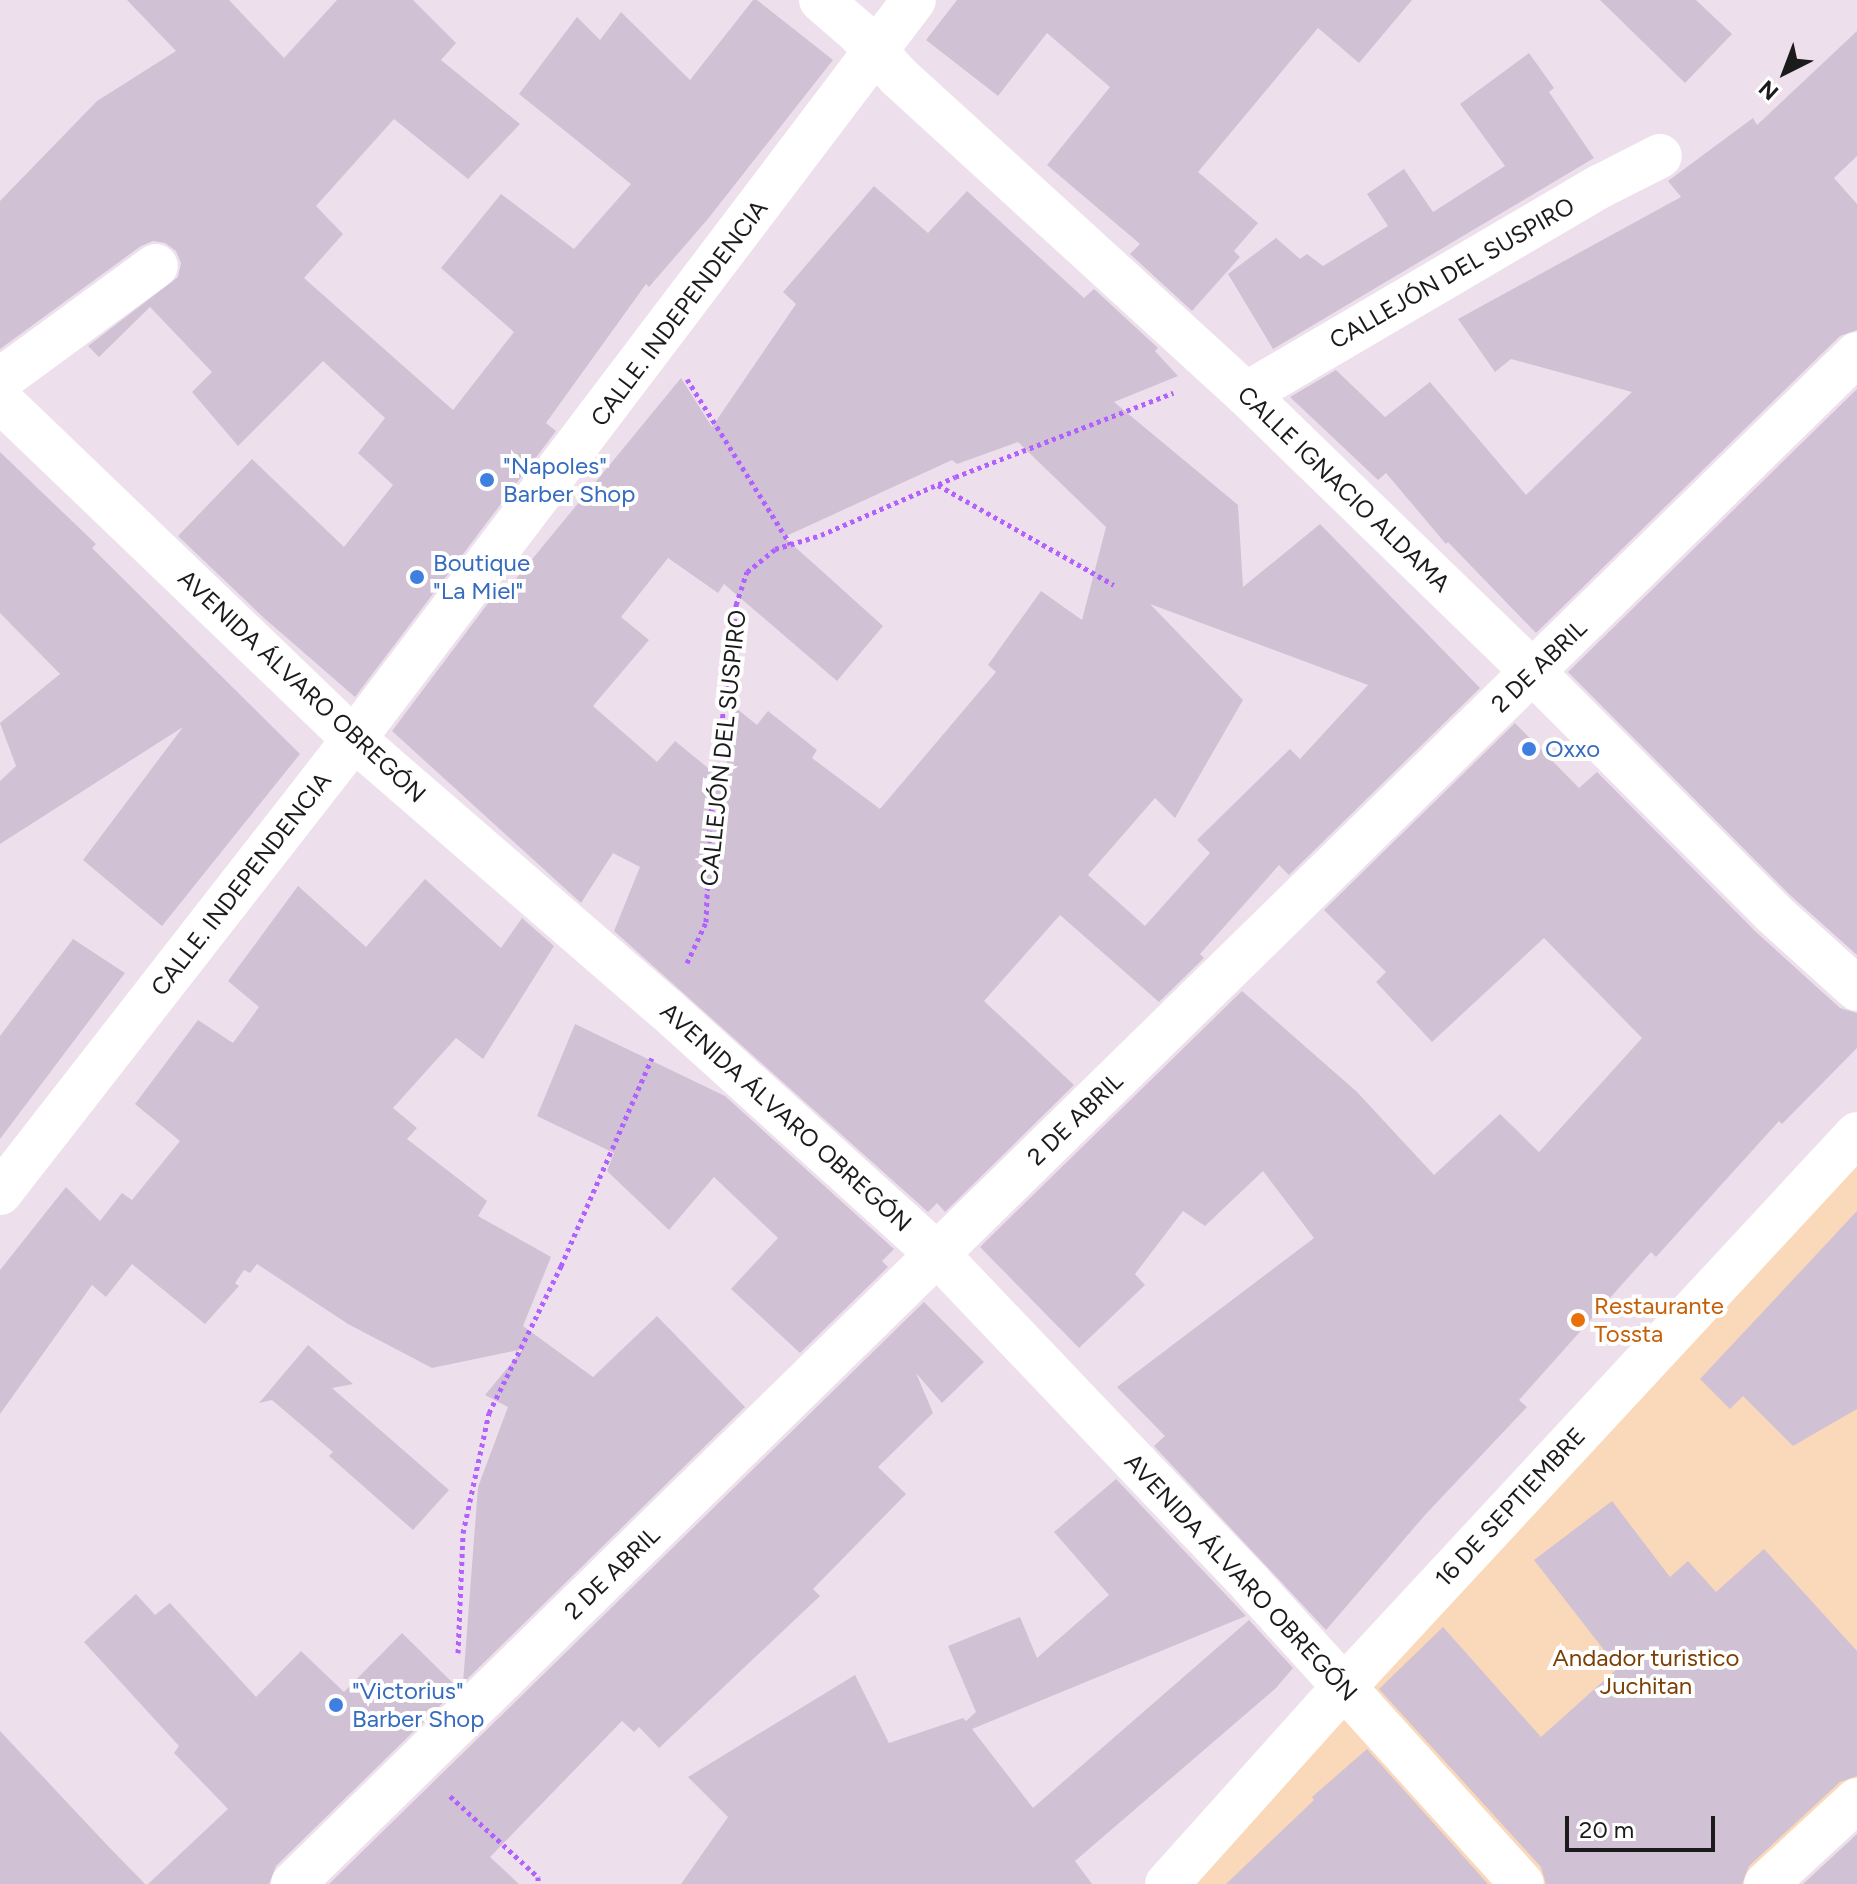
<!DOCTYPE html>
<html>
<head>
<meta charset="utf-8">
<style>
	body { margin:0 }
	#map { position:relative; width:1857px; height:1884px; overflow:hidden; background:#ede0ec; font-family:Figtree,sans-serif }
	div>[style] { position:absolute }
	.park>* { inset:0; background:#fad9ba }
	.building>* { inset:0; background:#d1c1d4 }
	.path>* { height:5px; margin-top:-2.5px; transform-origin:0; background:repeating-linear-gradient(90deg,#b162fd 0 4px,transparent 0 8px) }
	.minor>* { height:44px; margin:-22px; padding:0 22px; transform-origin:22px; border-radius:22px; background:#fff }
	.tertiary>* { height:44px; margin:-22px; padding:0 22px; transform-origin:22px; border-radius:22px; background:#fff }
	.dots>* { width:22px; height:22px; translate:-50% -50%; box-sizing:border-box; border:4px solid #fff; border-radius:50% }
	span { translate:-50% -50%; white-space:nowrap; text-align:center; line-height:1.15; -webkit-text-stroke:8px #fff; paint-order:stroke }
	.street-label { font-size:24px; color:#1b1b1b }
	.shop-label { font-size:24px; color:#366cbe }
	.left { translate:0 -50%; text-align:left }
	.food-label { font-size:24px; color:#c56008 }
	.park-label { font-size:24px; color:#7a4008 }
	.north { position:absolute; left:1745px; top:32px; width:80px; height:80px; -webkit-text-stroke:6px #fff; paint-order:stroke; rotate:222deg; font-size:22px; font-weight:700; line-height:32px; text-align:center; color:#1b1b1b }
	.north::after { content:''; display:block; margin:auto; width:28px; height:36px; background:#1b1b1b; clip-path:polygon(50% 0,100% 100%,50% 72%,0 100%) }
	.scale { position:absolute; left:1565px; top:1816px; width:150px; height:36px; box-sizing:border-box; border:4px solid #1b1b1b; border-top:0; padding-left:10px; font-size:24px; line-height:28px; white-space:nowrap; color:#1b1b1b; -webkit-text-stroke:6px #fff; paint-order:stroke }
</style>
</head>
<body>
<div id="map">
	<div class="park">
		<i style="clip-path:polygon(1857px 1134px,1857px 1800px,1766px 1884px,1167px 1884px)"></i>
	</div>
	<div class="building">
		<i style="clip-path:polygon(127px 0,229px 0,284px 58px,337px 0,413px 0,456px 43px,441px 60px,520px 124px,468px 179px,394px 119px,316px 206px,343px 234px,304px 278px,453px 410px,514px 332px,441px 268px,501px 194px,574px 249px,631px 184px,519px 94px,577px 17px,600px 40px,621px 12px,690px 80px,753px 0,757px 0,833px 60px,707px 220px,649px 287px,646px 284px,546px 423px,556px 431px,355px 697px,264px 618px,178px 536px,252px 459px,344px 547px,393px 485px,358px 453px,385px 418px,323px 361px,238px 446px,192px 392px,212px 372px,150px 307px,99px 357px,88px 346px,178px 277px,181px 263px,176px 251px,165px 243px,153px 241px,141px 246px,0 349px,0 201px,97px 101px,176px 51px)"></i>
		<i style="clip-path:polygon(957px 0,1412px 0,1359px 63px,1318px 28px,1198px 172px,1258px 223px,1234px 251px,1240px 257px,1192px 311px,1130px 254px,1140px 244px,1047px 165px,1110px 87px,1047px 33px,998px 96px,926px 40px)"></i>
		<i style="clip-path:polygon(1600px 0,1696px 0,1732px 34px,1685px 83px)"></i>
		<i style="clip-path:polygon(1857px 31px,1857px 156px,1834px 178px,1857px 204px,1857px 330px,1840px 336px,1536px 633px,1448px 542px,1446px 544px,1386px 473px,1378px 480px,1290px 397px,1336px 370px,1385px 417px,1430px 382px,1526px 495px,1632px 392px,1511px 359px,1495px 372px,1458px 319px,1681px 197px,1668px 181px,1753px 118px,1757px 125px)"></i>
		<i style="clip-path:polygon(1529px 53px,1554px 88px,1549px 92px,1594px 158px,1273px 349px,1228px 274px,1276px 238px,1300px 259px,1307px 254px,1323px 266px,1388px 226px,1367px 194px,1404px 169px,1433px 212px,1505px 166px,1460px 104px)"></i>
		<i style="clip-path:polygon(evenodd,874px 186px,928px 233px,967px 191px,1084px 298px,1094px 289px,1158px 348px,1155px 351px,1178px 376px,1114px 402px,1238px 505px,1243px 587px,1320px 524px,1480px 688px,1289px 875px,1279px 865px,1200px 954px,1204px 958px,1159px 1002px,1060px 915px,984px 1001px,1074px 1085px,945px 1212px,937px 1203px,928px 1212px,614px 931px,640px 867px,613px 853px,581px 903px,392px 731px,492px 598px,497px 602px,681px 378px,712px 427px,796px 304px,783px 292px,874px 186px,1018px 442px,1106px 527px,1082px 620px,1041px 591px,988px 665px,996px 672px,880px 809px,812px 758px,817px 750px,768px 711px,757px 725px,736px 708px,724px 781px,675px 741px,657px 762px,593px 706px,649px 640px,621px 617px,668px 558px,718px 593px,724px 584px,837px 681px,883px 626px,784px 537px,952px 460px,957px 464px,1018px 442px,874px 186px,1150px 604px,1368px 685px,1300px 759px,1290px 749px,1197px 840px,1210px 853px,1145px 926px,1088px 875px,1155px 798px,1175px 818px,1243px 700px,1150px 604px)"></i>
		<i style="clip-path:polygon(1857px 389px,1857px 955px,1790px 895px,1568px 672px)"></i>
		<i style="clip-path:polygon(0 452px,96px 544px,92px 548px,300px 754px,162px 926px,83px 860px,183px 727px,0 844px,0 781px,16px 766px,0 723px,60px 674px,0 613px)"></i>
		<i style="clip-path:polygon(1515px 723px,1579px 788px,1597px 772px,1756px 932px,1840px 1008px,1857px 1013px,1857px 1048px,1782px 1124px,1779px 1121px,1656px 1257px,1651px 1252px,1519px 1400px,1527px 1407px,1425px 1515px,1326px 1630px,1154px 1446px,1165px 1436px,1117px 1387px,1314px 1238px,1263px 1171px,1205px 1226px,1183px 1211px,1135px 1274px,1145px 1285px,1079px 1348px,980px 1247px,1242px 991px,1357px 1092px,1434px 1175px,1500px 1114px,1539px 1152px,1642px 1038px,1544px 938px,1432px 1042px,1376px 982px,1386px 972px,1324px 910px)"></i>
		<i style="clip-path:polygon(425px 879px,501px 948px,522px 918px,554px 946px,483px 1059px,456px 1038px,393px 1108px,417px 1128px,407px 1139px,487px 1201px,478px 1216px,551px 1257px,523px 1326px,593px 1377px,657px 1316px,745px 1407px,463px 1683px,478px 1487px,508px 1407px,485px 1395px,523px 1349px,432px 1368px,348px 1324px,257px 1264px,250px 1273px,244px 1270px,235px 1283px,239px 1286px,205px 1324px,132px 1264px,106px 1297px,92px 1285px,0 1414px,0 1270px,66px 1187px,100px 1221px,122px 1193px,132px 1200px,180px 1141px,135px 1104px,198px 1020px,233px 1043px,259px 1007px,228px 981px,298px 886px,366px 947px)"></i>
		<i style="clip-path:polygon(73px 939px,125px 973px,0 1139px,0 1036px)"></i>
		<i style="clip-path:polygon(575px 1024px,725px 1096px,894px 1249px,882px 1261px,888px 1267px,800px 1353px,731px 1289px,778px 1238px,714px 1177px,669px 1230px,607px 1171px,614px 1153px,537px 1116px)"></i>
		<i style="clip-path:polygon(1857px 1211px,1857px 1409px,1793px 1446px,1743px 1396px,1730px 1409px,1700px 1379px)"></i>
		<i style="clip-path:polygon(924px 1302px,984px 1362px,942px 1403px,916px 1373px,933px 1413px,878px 1467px,906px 1494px,813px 1589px,820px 1596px,659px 1748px,639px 1727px,634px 1732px,622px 1721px,490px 1857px,519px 1884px,329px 1884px)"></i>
		<i style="clip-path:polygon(308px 1345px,353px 1384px,332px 1388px,449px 1490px,413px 1530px,329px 1456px,333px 1452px,272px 1400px,259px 1403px)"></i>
		<i style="clip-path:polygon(1116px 1479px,1246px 1616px,972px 1729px,1033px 1808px,1249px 1620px,1293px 1668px,1276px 1688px,1075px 1861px,1092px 1884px,681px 1884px,728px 1817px,688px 1777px,855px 1675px,889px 1743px,963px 1718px,966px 1721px,976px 1712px,948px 1646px,1020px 1617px,1037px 1658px,1109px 1595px,1054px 1532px)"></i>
		<i style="clip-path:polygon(1612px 1501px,1670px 1577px,1688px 1561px,1716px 1592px,1764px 1549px,1857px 1651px,1857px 1776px,1840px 1782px,1749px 1866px,1742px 1884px,1546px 1884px,1541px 1867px,1379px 1689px,1443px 1627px,1541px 1737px,1618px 1668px,1534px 1560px)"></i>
		<i style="clip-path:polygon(136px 1594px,155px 1615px,170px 1603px,256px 1697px,301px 1651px,344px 1692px,402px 1633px,458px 1688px,276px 1866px,269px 1884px,148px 1884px,228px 1809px,174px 1753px,179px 1746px,84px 1642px)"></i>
		<i style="clip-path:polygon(0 1731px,108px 1846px,145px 1884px,0 1884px)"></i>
		<i style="clip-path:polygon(1367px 1749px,1488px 1884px,1226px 1884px,1314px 1800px,1312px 1797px)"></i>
		<i style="clip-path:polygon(1857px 1834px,1857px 1884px,1803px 1884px)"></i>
	</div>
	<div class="path">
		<i style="left:687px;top:379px;width:195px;rotate:58deg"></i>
		<i style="left:938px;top:485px;width:202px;rotate:29.6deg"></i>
		<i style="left:687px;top:963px;width:45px;rotate:-65.1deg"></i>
		<i style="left:706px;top:922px;width:101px;rotate:-87.7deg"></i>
		<i style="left:710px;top:821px;width:218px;rotate:-83.1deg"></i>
		<i style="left:736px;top:605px;width:35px;rotate:-72deg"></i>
		<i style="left:747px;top:572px;width:36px;rotate:-39deg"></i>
		<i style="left:775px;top:549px;width:48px;rotate:-16.9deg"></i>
		<i style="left:821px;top:535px;width:146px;rotate:-23.4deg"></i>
		<i style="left:955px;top:477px;width:234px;rotate:-21.1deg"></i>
		<i style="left:458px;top:1653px;width:120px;rotate:-87.6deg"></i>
		<i style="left:463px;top:1533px;width:123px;rotate:-77.8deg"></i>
		<i style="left:489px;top:1413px;width:164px;rotate:-63.9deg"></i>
		<i style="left:561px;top:1266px;width:227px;rotate:-66.4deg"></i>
		<i style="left:450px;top:1796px;width:120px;rotate:42.6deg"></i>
		<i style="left:538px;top:1877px;width:7px;rotate:90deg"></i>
	</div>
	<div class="minor">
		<i style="left:821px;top:0;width:49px;rotate:40.9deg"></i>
		<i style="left:858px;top:32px;width:61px;rotate:47.7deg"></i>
		<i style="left:899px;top:77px;width:470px;rotate:42.4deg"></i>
		<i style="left:1246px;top:394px;width:400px;rotate:44.1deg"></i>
		<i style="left:1533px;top:672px;width:340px;rotate:45.1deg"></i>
		<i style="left:1773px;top:913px;width:113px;rotate:42.1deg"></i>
		<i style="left:0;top:380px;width:193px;rotate:-36.2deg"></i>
		<i style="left:1246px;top:394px;width:411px;rotate:-30.4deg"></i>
		<i style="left:1601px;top:186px;width:66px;rotate:-27deg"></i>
		<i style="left:0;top:400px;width:490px;rotate:43.8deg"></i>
		<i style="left:354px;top:739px;width:413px;rotate:40.9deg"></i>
		<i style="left:666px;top:1009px;width:365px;rotate:42.1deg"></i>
		<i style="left:937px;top:1254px;width:456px;rotate:46.4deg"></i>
		<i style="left:1251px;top:1584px;width:404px;rotate:47.9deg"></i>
		<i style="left:0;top:1193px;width:576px;rotate:-52.06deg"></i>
		<i style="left:354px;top:739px;width:927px;rotate:-52.85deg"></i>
		<i style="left:293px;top:1884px;width:2188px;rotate:-44.37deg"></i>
	</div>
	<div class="tertiary">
		<i style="left:1167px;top:1884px;width:265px;rotate:-48.1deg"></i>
		<i style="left:1344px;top:1687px;width:754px;rotate:-47.15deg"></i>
		<i style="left:1766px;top:1884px;width:124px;rotate:-42.7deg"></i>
	</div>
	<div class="dots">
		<i style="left:487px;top:480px;background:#3f7fe0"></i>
		<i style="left:417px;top:577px;background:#3f7fe0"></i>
		<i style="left:1529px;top:749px;background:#3f7fe0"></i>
		<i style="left:1578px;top:1320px;background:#e8710a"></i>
		<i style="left:336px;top:1705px;background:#3f7fe0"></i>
	</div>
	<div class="street-label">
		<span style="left:1452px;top:273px;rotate:-30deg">CALLEJÓN DEL SUSPIRO</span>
		<span style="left:679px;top:313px;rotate:-53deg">CALLE. INDEPENDENCIA</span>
		<span style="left:1344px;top:489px;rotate:44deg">CALLE IGNACIO ALDAMA</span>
		<span style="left:1539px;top:666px;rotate:-44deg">2 DE ABRIL</span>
		<span style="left:302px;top:686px;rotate:43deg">AVENIDA ÁLVARO OBREGÓN</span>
		<span style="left:723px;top:748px;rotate:-84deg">CALLEJÓN DEL SUSPIRO</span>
		<span style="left:241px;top:884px;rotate:-52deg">CALLE. INDEPENDENCIA</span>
		<span style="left:786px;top:1117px;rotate:42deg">AVENIDA ÁLVARO OBREGÓN</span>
		<span style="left:1075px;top:1119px;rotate:-44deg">2 DE ABRIL</span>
		<span style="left:1510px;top:1507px;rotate:-47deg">16 DE SEPTIEMBRE</span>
		<span style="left:612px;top:1573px;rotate:-44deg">2 DE ABRIL</span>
		<span style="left:1241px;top:1577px;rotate:47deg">AVENIDA ÁLVARO OBREGÓN</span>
	</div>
	<div class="shop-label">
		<span class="left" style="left:503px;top:480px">"Napoles"<br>Barber Shop</span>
		<span class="left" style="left:433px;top:577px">Boutique<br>"La Miel"</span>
		<span class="left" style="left:1545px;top:749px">Oxxo</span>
		<span class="left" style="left:352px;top:1705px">"Victorius"<br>Barber Shop</span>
	</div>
	<div class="food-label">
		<span class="left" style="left:1594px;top:1320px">Restaurante<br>Tossta</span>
	</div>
	<div class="park-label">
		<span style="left:1646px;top:1672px">Andador turistico<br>Juchitan</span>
	</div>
	<div class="north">N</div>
	<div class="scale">20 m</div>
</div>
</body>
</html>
